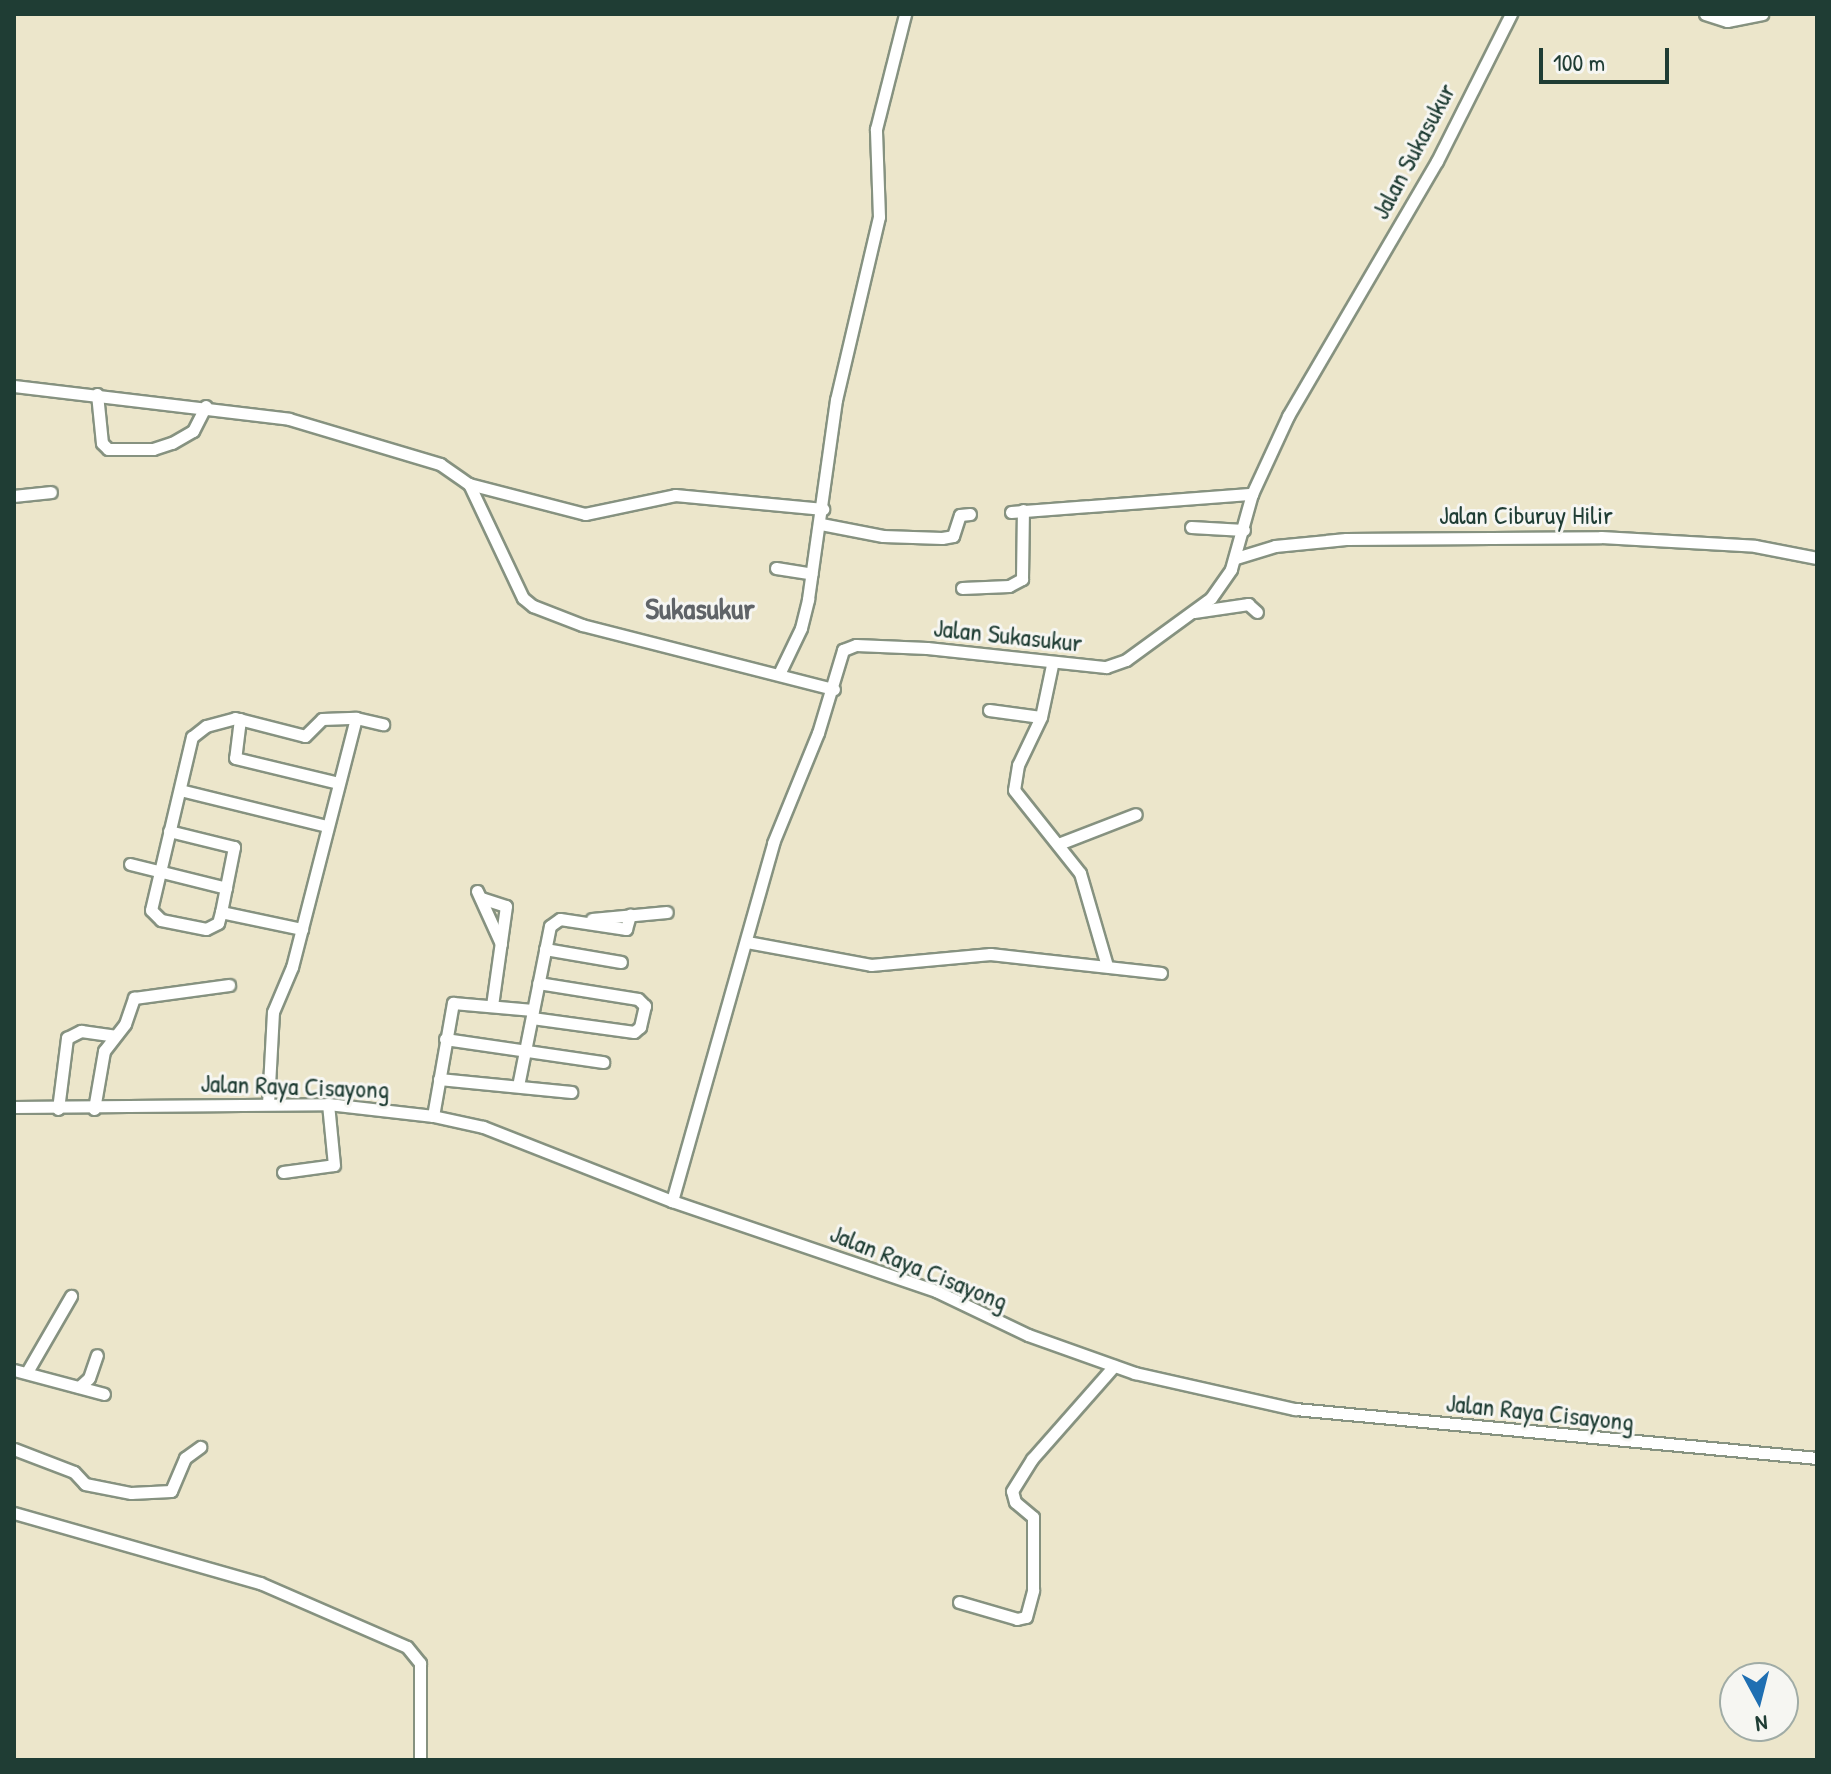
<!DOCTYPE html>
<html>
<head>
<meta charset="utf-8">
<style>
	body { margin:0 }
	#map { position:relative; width:1831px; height:1774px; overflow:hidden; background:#ece6cb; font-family:"Patrick Hand",sans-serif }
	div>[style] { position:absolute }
	.roads { filter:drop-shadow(2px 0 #869280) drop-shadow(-2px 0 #869280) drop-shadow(0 2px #869280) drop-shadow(0 -2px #869280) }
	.minor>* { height:11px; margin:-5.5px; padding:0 5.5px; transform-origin:5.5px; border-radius:5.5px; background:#fff }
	span { translate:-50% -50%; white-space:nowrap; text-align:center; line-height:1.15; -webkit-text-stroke:6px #f6f6f2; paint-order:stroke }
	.street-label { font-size:26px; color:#1f3d34 }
	.quarter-label { font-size:30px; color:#606468; font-weight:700 }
	.frame { position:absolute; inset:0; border:16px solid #1f3d34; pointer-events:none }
	.north { position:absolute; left:1719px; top:1662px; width:80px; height:80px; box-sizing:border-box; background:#f6f6f2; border:2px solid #a0aca6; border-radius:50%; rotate:173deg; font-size:22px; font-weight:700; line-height:32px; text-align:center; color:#1f3d34 }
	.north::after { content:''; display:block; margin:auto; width:28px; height:36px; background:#1f6fb2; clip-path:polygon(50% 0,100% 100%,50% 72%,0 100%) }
	.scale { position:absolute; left:1539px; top:48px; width:130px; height:36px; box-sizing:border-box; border:4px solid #1f3d34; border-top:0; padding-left:10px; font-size:24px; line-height:28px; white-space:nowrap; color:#1f3d34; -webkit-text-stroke:6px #f6f6f2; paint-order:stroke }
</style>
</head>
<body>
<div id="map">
	<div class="roads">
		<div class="minor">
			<i style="left:1705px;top:14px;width:23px;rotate:18deg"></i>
			<i style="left:1727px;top:21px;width:36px;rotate:-11deg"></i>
			<i style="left:14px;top:386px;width:277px;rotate:6.8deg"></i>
			<i style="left:289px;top:419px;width:158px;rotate:16.6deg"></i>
			<i style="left:440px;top:464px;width:35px;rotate:35deg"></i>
			<i style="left:469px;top:484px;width:126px;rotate:64.7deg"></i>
			<i style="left:523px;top:598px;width:13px;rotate:39deg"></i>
			<i style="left:533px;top:606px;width:53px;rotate:21.2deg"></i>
			<i style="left:582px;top:625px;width:260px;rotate:14.3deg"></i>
			<i style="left:97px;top:394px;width:49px;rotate:84.2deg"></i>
			<i style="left:102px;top:443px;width:8px;rotate:45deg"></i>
			<i style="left:108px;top:449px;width:45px"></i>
			<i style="left:153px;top:449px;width:20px;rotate:-18deg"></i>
			<i style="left:172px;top:443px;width:24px;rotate:-30deg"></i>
			<i style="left:193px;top:431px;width:28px;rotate:-63deg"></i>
			<i style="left:469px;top:484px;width:120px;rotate:14.5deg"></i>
			<i style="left:585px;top:514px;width:92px;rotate:-11.9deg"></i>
			<i style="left:675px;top:495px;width:149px;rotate:5.4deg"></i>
			<i style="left:14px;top:496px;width:37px;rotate:-6deg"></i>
			<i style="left:1011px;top:512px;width:242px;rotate:-4.3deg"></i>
			<i style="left:821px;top:524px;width:63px;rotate:11deg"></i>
			<i style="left:883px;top:536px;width:59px;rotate:1.9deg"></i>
			<i style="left:942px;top:538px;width:11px;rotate:-10deg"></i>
			<i style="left:953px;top:536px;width:22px;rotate:-72deg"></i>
			<i style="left:960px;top:515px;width:10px;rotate:-6deg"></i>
			<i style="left:1191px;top:527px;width:53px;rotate:3.2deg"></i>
			<i style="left:1236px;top:558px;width:41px;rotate:-17.1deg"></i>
			<i style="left:1275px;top:546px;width:71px;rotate:-5.6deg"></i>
			<i style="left:1346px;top:539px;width:255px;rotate:-0.4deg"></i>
			<i style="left:1601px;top:537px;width:154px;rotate:3.3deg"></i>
			<i style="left:1755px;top:546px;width:63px;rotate:11deg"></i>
			<i style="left:776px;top:568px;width:36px;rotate:9deg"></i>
			<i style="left:962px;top:588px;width:47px;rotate:-2.4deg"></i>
			<i style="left:1009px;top:586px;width:15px;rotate:-28deg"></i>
			<i style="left:1022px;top:579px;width:69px;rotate:-89.2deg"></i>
			<i style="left:1194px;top:612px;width:55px;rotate:-8.4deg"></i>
			<i style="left:1248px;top:604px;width:12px;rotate:42deg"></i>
			<i style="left:1052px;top:665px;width:53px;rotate:101.9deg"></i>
			<i style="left:1041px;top:717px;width:53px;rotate:115.6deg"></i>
			<i style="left:1018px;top:765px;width:25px;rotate:99deg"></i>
			<i style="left:1014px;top:790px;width:106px;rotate:51.5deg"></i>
			<i style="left:1080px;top:873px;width:97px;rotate:73.8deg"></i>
			<i style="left:779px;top:674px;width:51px;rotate:-64.4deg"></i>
			<i style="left:801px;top:628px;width:30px;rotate:-76deg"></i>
			<i style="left:808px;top:599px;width:201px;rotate:-82deg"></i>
			<i style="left:836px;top:400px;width:188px;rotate:-76.8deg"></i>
			<i style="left:879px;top:217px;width:88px;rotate:-92deg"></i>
			<i style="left:876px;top:129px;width:119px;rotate:-75.8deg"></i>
			<i style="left:989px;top:710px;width:52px;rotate:7.7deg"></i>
			<i style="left:356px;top:718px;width:28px;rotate:13deg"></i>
			<i style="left:240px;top:719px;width:39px;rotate:97deg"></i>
			<i style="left:235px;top:758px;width:106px;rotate:13.6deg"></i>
			<i style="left:180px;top:790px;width:151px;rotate:13.8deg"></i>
			<i style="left:169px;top:831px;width:67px;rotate:13.8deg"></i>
			<i style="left:234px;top:847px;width:66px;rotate:101.3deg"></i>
			<i style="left:221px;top:912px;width:83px;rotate:11.9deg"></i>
			<i style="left:1061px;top:843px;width:80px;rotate:-21.1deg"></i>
			<i style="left:130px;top:864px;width:99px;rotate:14deg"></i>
			<i style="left:477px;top:891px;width:58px;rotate:65.6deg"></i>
			<i style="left:481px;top:898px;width:26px;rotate:18deg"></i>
			<i style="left:506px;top:906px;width:100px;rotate:98deg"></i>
			<i style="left:221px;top:912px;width:11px;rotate:105deg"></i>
			<i style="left:218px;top:923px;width:13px;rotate:153deg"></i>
			<i style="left:206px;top:929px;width:46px;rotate:-168.7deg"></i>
			<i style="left:161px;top:920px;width:14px;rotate:-135deg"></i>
			<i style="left:151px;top:910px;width:178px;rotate:-76.7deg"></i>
			<i style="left:192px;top:737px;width:18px;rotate:-38deg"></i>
			<i style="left:206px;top:726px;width:30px;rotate:-15deg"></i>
			<i style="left:235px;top:718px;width:72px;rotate:14.4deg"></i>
			<i style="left:305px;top:736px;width:24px;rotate:-45deg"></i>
			<i style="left:322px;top:719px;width:34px;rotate:-2deg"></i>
			<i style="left:356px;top:718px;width:257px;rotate:104.4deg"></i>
			<i style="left:292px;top:967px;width:49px;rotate:112.9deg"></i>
			<i style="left:273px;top:1012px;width:92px;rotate:93.1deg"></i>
			<i style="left:592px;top:919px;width:75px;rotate:-5.3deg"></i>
			<i style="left:747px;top:942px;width:126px;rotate:10.5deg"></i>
			<i style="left:871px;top:965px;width:120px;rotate:-5.3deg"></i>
			<i style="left:990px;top:954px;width:172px;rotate:6.3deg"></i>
			<i style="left:545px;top:949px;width:77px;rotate:9.7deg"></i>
			<i style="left:532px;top:1018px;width:103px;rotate:7.8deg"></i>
			<i style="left:634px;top:1032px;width:8px;rotate:-40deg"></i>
			<i style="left:640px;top:1027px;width:22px;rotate:-77deg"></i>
			<i style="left:645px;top:1006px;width:10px;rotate:-135deg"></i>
			<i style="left:638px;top:999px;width:101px;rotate:-170.9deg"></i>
			<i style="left:445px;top:1039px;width:160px;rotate:8.3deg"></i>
			<i style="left:439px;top:1079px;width:133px;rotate:5.6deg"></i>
			<i style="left:518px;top:1086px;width:163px;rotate:-78.7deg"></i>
			<i style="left:550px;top:926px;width:12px;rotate:-35deg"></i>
			<i style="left:560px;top:919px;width:67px;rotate:8.6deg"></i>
			<i style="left:626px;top:929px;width:15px;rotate:-74deg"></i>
			<i style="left:14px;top:1107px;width:314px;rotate:-0.5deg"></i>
			<i style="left:328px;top:1104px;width:106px;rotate:6.5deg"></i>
			<i style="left:433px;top:1116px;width:51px;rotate:12.4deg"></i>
			<i style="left:483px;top:1127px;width:203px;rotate:21.4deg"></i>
			<i style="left:672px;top:1201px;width:279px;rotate:18.8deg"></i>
			<i style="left:936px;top:1291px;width:102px;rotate:25.6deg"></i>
			<i style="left:1028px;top:1335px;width:114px;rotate:19.6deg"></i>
			<i style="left:1135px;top:1373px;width:164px;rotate:12.7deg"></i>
			<i style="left:1295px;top:1409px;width:524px;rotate:5.36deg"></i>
			<i style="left:58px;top:1109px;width:72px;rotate:-82.8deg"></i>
			<i style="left:67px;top:1038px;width:16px;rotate:-27deg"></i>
			<i style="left:81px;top:1031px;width:34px;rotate:8deg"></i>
			<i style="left:94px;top:1109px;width:59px;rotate:-80.2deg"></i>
			<i style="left:104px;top:1051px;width:34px;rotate:-52deg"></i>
			<i style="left:125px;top:1024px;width:28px;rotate:-71deg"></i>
			<i style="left:134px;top:998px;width:96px;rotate:-7.8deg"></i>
			<i style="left:433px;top:1116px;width:115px;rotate:-80deg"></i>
			<i style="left:453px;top:1003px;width:80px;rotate:5deg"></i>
			<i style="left:283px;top:1172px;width:51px;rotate:-7.8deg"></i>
			<i style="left:334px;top:1165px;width:61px;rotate:-95.6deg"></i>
			<i style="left:672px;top:1201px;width:372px;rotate:-74.2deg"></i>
			<i style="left:773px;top:843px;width:119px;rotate:-67.8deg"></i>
			<i style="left:818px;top:733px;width:87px;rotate:-73.2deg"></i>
			<i style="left:843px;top:650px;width:14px;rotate:-21deg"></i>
			<i style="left:856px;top:645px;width:71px;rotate:2.4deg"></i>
			<i style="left:927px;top:648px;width:180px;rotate:6.1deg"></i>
			<i style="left:1106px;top:667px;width:21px;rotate:-19deg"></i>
			<i style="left:1126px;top:660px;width:105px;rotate:-36.1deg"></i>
			<i style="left:1211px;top:598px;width:35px;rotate:-55deg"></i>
			<i style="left:1231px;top:569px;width:78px;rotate:-74.4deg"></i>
			<i style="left:1252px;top:494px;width:86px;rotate:-65.2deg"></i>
			<i style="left:1288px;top:416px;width:295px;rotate:-59.7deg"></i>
			<i style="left:1437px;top:161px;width:165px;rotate:-63.3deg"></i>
			<i style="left:14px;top:1370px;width:93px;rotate:14.9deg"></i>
			<i style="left:27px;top:1372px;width:88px;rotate:-59.9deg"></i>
			<i style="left:79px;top:1387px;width:13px;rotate:-42deg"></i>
			<i style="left:89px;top:1378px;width:24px;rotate:-71deg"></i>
			<i style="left:14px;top:1449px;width:64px;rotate:21deg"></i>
			<i style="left:74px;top:1472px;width:16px;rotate:47deg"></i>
			<i style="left:85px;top:1484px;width:47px;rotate:11.1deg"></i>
			<i style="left:131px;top:1493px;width:40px;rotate:-2.9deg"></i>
			<i style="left:171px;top:1491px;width:36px;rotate:-67deg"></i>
			<i style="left:185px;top:1458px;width:19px;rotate:-36deg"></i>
			<i style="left:14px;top:1513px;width:256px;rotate:15.9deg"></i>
			<i style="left:260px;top:1583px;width:160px;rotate:23.5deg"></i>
			<i style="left:407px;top:1647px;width:21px;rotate:51deg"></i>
			<i style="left:420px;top:1663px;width:97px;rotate:90deg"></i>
			<i style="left:959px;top:1602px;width:60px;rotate:16.3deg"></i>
			<i style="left:1017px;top:1619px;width:9px;rotate:-13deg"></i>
			<i style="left:1026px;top:1617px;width:28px;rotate:-75deg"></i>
			<i style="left:1033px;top:1590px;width:73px;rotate:-90deg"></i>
			<i style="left:1033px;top:1517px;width:23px;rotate:-140deg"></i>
			<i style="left:1015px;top:1502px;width:11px;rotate:-105deg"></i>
			<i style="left:1012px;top:1491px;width:38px;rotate:-58deg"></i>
			<i style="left:1032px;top:1459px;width:124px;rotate:-48.6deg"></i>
		</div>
	</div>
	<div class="street-label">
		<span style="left:1413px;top:151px;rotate:-62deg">Jalan Sukasukur</span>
		<span style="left:1526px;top:515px">Jalan Ciburuy Hilir</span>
		<span style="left:1008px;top:635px;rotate:6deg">Jalan Sukasukur</span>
		<span style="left:295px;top:1086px;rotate:2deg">Jalan Raya Cisayong</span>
		<span style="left:919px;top:1267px;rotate:22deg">Jalan Raya Cisayong</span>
		<span style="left:1540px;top:1412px;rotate:6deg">Jalan Raya Cisayong</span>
	</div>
	<div class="quarter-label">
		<span style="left:700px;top:608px">Sukasukur</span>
	</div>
	<div class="frame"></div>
	<div class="north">N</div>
	<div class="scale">100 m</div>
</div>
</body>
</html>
